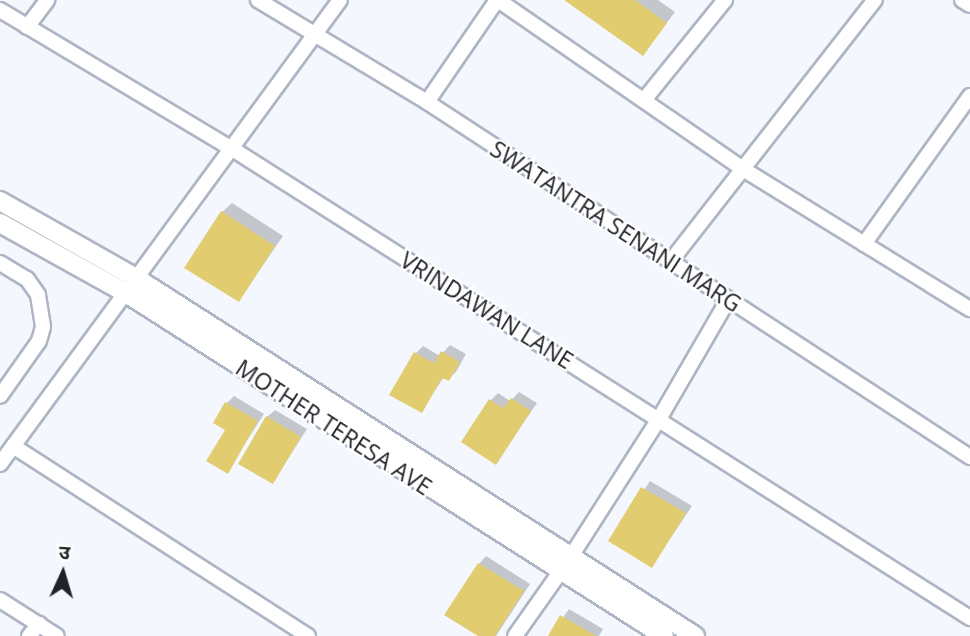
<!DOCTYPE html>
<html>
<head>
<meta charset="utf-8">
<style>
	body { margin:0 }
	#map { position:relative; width:970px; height:636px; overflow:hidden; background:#f4f8fe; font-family:"Open Sans","Noto Sans Devanagari",sans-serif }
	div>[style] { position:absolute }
	.shadow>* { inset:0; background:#0003 }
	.building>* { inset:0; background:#e2cc70 }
	.roads { filter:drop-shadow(2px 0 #aeb5c4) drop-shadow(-2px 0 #aeb5c4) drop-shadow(0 2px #aeb5c4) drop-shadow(0 -2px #aeb5c4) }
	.minor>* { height:14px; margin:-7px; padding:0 7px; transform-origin:7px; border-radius:7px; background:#fff }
	.tertiary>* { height:18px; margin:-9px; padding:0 9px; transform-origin:9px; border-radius:9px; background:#fff }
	span { translate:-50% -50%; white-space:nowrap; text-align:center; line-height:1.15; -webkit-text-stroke:5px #fff; paint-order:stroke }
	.street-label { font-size:23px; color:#1f2227 }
	.north { position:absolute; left:28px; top:538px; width:70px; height:70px; -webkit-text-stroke:5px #fff; paint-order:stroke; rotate:4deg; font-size:19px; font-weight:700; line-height:28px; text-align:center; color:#1f2227 }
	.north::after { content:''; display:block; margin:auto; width:24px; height:32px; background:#1f2227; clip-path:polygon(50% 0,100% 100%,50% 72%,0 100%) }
</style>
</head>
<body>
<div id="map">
	<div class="shadow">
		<i style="clip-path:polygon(567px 0,658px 0,675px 12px,643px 54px)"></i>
		<i style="clip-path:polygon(232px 203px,283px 236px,239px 300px,222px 212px)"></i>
		<i style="clip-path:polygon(450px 345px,466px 354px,456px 372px,448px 379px,444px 377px,421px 411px,416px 353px,423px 346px,440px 356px)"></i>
		<i style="clip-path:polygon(519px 392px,537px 403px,496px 463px,491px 400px,498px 393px,510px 401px)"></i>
		<i style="clip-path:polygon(234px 396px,264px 414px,227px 471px,227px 403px)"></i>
		<i style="clip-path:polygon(275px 410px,307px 429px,273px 482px,267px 417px)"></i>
		<i style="clip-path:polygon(650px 481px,692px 506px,652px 566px,610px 541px)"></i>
		<i style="clip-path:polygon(486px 556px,530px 584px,496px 636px,481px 636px,479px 564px)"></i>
		<i style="clip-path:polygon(569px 609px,603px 629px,599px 636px,550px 636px)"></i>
	</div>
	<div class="building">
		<i style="clip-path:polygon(564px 0,635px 0,667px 23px,643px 56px)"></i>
		<i style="clip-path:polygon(221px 211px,275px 246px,239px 302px,184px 268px)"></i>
		<i style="clip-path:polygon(441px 351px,460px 362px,449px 381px,442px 378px,422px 413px,389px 395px,414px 352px,434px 363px)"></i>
		<i style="clip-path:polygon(511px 398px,531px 411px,496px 465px,461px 442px,489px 399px,503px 408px)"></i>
		<i style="clip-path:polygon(225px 402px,258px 421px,228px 474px,206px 461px,225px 430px,213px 423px)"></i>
		<i style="clip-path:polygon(266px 416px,301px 437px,273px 484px,238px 464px)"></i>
		<i style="clip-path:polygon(641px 487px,686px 513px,652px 568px,608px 541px)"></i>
		<i style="clip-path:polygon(478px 563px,524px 591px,495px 636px,478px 636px,444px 615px)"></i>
		<i style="clip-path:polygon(560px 615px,596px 636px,548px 636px)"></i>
	</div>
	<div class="roads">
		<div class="minor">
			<i style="left:258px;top:0;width:197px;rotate:31.1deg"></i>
			<i style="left:427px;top:102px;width:649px;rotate:33.18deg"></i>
			<i style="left:498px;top:0;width:298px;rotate:34.6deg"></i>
			<i style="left:743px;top:169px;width:267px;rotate:31.7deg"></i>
			<i style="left:962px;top:0;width:9px;rotate:32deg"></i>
			<i style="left:0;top:10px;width:269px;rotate:30.9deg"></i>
			<i style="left:231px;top:148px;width:876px;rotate:32.46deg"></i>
			<i style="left:27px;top:27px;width:34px;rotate:-53deg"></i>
			<i style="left:644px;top:100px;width:129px;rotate:-51deg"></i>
			<i style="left:427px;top:102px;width:124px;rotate:-55.5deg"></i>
			<i style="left:864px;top:244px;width:182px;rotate:-54.4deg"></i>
			<i style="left:670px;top:262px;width:333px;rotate:-52deg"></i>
			<i style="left:0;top:263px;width:31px;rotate:31deg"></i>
			<i style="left:27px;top:279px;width:19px;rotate:55deg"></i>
			<i style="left:38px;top:295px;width:32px;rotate:81deg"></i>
			<i style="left:43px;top:327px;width:15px;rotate:106deg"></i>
			<i style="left:39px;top:341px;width:67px;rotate:125.3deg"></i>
			<i style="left:13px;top:446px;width:351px;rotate:32.8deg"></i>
			<i style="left:0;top:464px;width:575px;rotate:-53.77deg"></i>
			<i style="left:0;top:600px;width:67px;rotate:32.3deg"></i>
			<i style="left:29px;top:636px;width:16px;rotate:-50deg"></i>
			<i style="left:515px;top:636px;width:95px;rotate:-54.8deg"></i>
			<i style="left:570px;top:558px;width:165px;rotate:-57.4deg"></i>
			<i style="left:659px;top:419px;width:138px;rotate:-59.9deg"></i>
		</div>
		<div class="tertiary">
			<i style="left:0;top:201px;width:156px;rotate:29.5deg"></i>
			<i style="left:136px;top:278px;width:664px;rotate:32.64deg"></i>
			<i style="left:0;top:223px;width:144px;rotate:29.1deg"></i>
			<i style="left:126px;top:293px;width:638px;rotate:32.52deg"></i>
		</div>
	</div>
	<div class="street-label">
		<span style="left:616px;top:226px;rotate:33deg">SWATANTRA SENANI MARG</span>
		<span style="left:487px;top:310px;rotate:32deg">VRINDAWAN LANE</span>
		<span style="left:334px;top:427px;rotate:33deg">MOTHER TERESA AVE</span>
	</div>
	<div class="north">उ</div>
</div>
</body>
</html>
